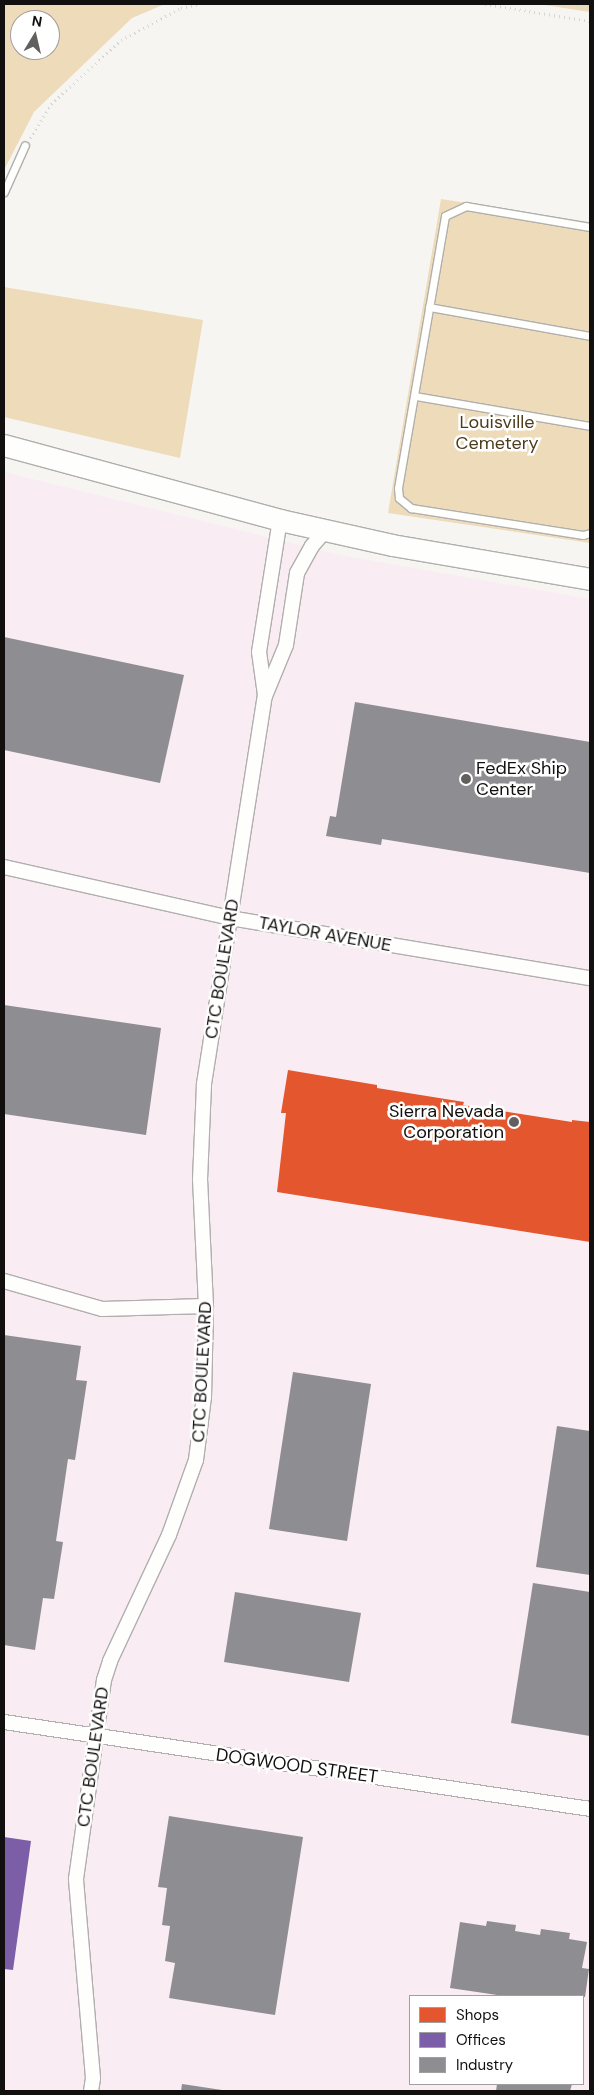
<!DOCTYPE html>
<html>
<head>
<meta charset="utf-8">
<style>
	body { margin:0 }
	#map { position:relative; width:594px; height:2095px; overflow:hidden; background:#f7f5f2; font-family:"DM Sans",sans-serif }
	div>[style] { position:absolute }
	.industrial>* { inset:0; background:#f9ecf3 }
	.green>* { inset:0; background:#eddbba }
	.shops>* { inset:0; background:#e4572e }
	.offices>* { inset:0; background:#7b5ea7 }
	.industry>* { inset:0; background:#8d8d92 }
	.path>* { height:2.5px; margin-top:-1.25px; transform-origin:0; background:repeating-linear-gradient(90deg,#d4d4d3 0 1px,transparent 0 5px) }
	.roads { filter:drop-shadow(1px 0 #b0afad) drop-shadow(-1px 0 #b0afad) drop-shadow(0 1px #b0afad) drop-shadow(0 -1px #b0afad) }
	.service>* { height:7px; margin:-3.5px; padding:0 3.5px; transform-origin:3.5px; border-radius:3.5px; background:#fefefd }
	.minor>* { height:14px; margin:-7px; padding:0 7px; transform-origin:7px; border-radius:7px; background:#fefefd }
	.primary>* { height:21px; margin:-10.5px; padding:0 10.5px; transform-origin:10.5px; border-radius:10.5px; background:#fefefd }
	.dots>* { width:14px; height:14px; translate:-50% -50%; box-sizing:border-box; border:2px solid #fff; border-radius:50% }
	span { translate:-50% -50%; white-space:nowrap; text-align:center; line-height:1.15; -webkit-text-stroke:5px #fff; paint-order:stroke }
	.park-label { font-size:18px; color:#4d3c1c }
	.poi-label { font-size:18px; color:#12100f }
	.left { translate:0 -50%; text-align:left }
	.right { translate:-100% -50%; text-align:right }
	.street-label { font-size:18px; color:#12100f }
	.frame { position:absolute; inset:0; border:5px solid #12100f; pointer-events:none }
	.legend { position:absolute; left:409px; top:1995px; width:175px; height:90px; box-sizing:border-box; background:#fff; border:1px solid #a09f9f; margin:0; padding:6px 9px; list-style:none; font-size:15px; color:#12100f }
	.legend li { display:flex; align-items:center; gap:10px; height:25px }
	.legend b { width:25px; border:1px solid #a09f9f }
	.north { position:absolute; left:10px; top:10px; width:50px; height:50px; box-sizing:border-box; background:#fff; border:1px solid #a09f9f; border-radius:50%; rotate:9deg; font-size:14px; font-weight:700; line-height:20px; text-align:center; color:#12100f }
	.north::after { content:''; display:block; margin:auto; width:18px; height:22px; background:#62605e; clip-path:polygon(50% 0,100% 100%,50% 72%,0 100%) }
</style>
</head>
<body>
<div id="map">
	<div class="industrial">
		<i style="clip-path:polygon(evenodd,4px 472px,340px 555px,590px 599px,590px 2091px,4px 2091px,4px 472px,410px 1996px,583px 1996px,583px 2084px,410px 2084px,410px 1996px)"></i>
	</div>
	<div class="green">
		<i style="clip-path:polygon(evenodd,4px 4px,165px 4px,132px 18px,34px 112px,4px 170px,4px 4px,20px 20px,50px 20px,50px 50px,20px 50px,20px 20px)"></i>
		<i style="clip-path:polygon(538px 4px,590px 4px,590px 12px)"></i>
		<i style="clip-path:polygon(441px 199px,590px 222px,590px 543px,388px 513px)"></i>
		<i style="clip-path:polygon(4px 287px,203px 320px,180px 458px,4px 417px)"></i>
	</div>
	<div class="shops">
		<i style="clip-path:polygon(288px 1070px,377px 1085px,377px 1088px,464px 1102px,463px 1105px,572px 1122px,572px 1120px,590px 1122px,590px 1242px,277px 1192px,286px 1113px,281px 1113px)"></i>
	</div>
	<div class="offices">
		<i style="clip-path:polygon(4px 1837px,31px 1841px,13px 1970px,4px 1969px)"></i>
	</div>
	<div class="industry">
		<i style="clip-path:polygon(4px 637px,184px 675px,160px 783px,4px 750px)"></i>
		<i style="clip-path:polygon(355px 702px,590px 742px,590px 873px,382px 839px,381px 845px,326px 836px,330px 816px,336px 817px)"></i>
		<i style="clip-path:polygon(4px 1005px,161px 1028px,146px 1135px,4px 1114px)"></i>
		<i style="clip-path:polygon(4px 1335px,81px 1346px,76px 1380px,87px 1381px,75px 1460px,68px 1459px,56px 1541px,63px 1542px,54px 1599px,43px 1598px,35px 1650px,4px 1645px)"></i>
		<i style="clip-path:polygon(293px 1372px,371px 1384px,347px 1541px,269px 1529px)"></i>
		<i style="clip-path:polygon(557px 1426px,590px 1431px,590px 1575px,536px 1567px)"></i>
		<i style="clip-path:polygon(533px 1583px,590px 1592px,590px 1736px,511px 1723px)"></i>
		<i style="clip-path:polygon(235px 1592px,361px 1613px,349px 1682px,224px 1662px)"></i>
		<i style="clip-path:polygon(169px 1816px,303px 1837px,275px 2015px,169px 1998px,175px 1963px,165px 1961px,170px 1926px,162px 1925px,167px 1888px,158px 1887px)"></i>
		<i style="clip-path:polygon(487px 1921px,516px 1925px,515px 1931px,540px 1935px,541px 1929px,570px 1933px,569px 1939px,587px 1942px,582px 1968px,589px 1969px,585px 1997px,504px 1996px,450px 1988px,460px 1922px,486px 1926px)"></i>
		<i style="clip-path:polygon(182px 2084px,222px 2090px,222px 2091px,181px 2091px)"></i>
		<i style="clip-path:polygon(497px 2084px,572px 2084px,570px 2091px,496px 2091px)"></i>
	</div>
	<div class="path">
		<i style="left:485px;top:4px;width:106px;rotate:9.2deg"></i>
		<i style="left:577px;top:4px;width:13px;rotate:9deg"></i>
		<i style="left:30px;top:138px;width:40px;rotate:-58deg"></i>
		<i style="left:51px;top:104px;width:95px;rotate:-42.4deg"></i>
		<i style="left:121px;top:40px;width:68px;rotate:-28.1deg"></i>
		<i style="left:181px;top:8px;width:18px;rotate:-13deg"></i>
	</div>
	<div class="roads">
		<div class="service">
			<i style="left:4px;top:192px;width:51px;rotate:-65.9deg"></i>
			<i style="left:590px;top:227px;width:126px;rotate:-170.4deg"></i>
			<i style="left:466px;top:206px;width:23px;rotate:155deg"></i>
			<i style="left:445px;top:216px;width:276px;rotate:99.8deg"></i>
			<i style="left:398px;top:488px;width:10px;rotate:84deg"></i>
			<i style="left:399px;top:498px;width:16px;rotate:40deg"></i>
			<i style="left:411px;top:508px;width:174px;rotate:8.9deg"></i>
			<i style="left:583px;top:535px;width:7px;rotate:-16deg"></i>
			<i style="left:429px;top:307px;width:164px;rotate:10.2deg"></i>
			<i style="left:415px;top:396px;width:178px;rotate:9.7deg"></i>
		</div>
		<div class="minor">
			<i style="left:265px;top:695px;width:43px;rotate:-97.9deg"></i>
			<i style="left:259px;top:652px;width:134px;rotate:-81deg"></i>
			<i style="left:4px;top:867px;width:232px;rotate:12.7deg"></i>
			<i style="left:230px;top:918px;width:365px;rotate:9.5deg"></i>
			<i style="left:4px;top:1281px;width:102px;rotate:15.9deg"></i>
			<i style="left:102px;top:1309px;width:104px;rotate:-1.7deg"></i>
			<i style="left:4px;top:1722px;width:592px;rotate:8.44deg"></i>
			<i style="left:91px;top:2091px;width:13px;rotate:-81deg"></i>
			<i style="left:93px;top:2078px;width:200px;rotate:-94.9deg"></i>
			<i style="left:76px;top:1879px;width:201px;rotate:-82deg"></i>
			<i style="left:104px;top:1680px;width:20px;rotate:-72deg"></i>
			<i style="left:110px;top:1661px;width:139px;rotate:-64.9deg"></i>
			<i style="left:169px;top:1535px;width:80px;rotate:-70.2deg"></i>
			<i style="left:196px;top:1460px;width:64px;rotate:-82.8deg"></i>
			<i style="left:204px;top:1397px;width:91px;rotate:-88.7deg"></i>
			<i style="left:206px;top:1306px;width:126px;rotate:-92.7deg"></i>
			<i style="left:200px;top:1180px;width:96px;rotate:-87.6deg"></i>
			<i style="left:204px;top:1084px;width:393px;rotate:-81.1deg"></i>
			<i style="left:265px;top:696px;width:55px;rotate:-67.6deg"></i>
			<i style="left:286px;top:645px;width:73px;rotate:-81.3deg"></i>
			<i style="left:297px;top:573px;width:31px;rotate:-61deg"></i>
			<i style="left:312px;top:546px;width:21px;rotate:-49deg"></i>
		</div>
		<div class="primary">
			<i style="left:4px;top:445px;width:286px;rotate:15.2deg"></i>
			<i style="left:280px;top:520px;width:115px;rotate:12.6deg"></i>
			<i style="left:392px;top:545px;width:201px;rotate:9.7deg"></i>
		</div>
	</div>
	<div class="dots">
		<i style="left:466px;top:779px;background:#62605e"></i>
		<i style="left:514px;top:1122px;background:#62605e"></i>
	</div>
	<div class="park-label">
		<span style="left:497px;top:433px">Louisville<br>Cemetery</span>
	</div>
	<div class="poi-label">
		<span class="left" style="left:476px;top:779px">FedEx Ship<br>Center</span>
		<span class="right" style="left:504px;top:1122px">Sierra Nevada<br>Corporation</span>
	</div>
	<div class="street-label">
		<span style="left:325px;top:934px;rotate:10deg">TAYLOR AVENUE</span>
		<span style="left:222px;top:969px;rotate:-81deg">CTC BOULEVARD</span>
		<span style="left:202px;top:1372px;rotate:-87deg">CTC BOULEVARD</span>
		<span style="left:93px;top:1757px;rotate:-82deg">CTC BOULEVARD</span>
		<span style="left:297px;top:1766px;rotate:8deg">DOGWOOD STREET</span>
	</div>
	<div class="frame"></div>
	<ul class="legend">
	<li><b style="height:14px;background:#e4572e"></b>Shops</li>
	<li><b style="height:14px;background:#7b5ea7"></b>Offices</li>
	<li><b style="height:14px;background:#8d8d92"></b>Industry</li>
	</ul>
	<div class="north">N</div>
</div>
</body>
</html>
